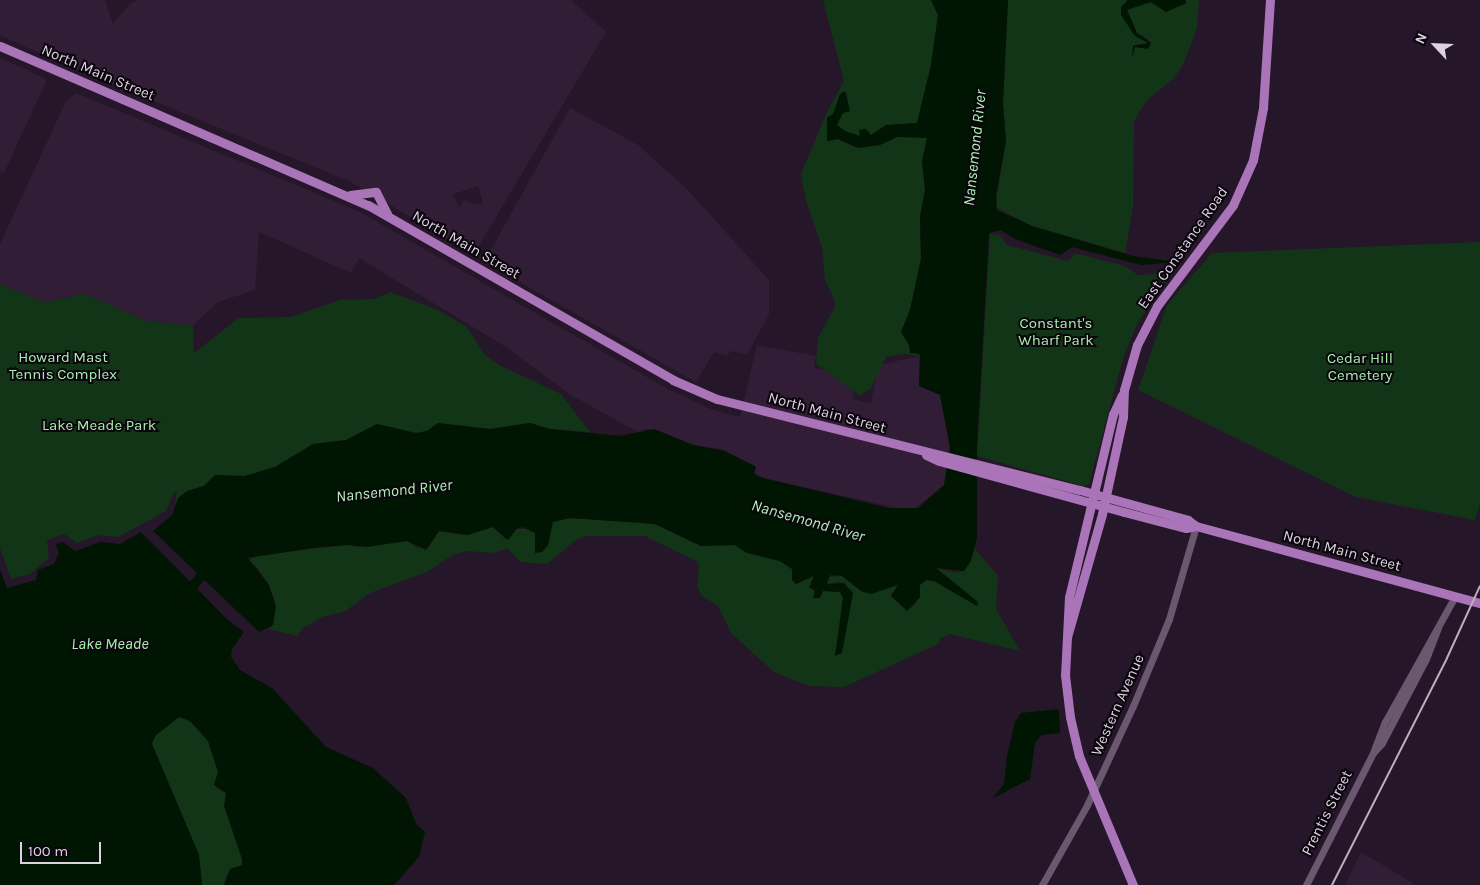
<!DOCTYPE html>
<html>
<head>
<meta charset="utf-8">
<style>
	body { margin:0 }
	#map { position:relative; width:1480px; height:885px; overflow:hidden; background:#26162a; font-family:Karla,sans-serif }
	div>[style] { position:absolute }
	.built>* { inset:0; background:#321d37 }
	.green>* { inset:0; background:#133517 }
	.water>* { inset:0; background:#001502 }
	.river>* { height:10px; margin:-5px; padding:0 5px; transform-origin:5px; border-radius:5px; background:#001502 }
	.minor>* { height:7px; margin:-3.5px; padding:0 3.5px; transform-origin:3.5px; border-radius:3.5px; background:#6b5870 }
	.major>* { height:9px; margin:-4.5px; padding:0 4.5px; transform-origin:4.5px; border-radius:4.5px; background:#aa74b8 }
	.rail>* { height:2px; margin:-1px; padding:0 1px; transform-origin:1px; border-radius:1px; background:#bbafbf }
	span { translate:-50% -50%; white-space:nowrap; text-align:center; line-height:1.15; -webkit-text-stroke:4px #0b050d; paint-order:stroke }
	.street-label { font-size:15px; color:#ddd2e0 }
	.park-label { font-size:15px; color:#a8f0ad }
	.water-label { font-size:16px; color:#abf3b0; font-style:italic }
	.north { position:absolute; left:1410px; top:20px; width:50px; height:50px; -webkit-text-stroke:4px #0b050d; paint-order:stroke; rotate:295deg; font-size:14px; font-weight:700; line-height:20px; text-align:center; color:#ddd2e0 }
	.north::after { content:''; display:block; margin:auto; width:18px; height:22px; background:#ddd2e0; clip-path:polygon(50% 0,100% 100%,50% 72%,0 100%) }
	.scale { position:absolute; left:20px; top:842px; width:81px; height:22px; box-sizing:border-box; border:2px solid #ddd2e0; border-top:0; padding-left:6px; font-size:15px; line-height:18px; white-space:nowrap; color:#ddd2e0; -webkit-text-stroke:4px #0b050d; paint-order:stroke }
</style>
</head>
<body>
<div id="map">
	<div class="built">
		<i style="clip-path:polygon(evenodd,0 0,105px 0,113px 24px,131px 3px,139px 0,571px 0,606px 32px,474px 254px,349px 181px,63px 64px,0 35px,0 0,478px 186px,483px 203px,475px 205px,464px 199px,459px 207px,453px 194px,478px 186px)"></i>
		<i style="clip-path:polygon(0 58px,44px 78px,46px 82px,4px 173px,0 171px)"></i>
		<i style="clip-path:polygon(76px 93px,358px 211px,666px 388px,710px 409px,740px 417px,757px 345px,816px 356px,814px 368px,852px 376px,853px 399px,871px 404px,878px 365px,920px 356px,919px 386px,940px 395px,947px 429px,950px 448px,944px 485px,912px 511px,763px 478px,721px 449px,693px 445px,660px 431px,645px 429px,638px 432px,571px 395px,506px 347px,359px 258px,351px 273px,259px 232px,255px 290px,218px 302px,193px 325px,147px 321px,85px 294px,43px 302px,0 284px,0 244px,66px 101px)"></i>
		<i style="clip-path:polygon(570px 108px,638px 145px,687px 189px,769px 280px,769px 315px,747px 354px,731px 351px,727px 356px,714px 352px,696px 382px,484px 262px)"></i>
		<i style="clip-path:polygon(1361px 852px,1416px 885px,1345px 885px)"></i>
	</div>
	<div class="green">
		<i style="clip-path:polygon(823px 0,931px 0,938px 15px,931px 65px,917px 123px,890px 125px,871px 135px,860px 136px,845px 131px,837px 125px,843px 112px,849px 112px,847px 93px,833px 114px,827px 118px,827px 141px,838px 139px,855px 147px,880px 145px,897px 136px,927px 138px,922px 161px,925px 190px,920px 216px,921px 259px,910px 310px,901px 332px,909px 345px,910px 353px,917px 352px,920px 356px,904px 354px,886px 357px,871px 388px,860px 396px,816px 364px,818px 338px,835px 307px,835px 301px,825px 280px,822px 247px,806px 201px,801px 174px,826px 114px,844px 81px)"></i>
		<i style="clip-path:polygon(1008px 0,1128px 0,1121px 15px,1133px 32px,1148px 43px,1146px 46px,1137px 44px,1133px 46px,1133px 55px,1135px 47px,1150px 47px,1148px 39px,1137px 33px,1127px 10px,1144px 3px,1186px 5px,1185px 0,1199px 0,1197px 28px,1183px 65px,1174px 78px,1147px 100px,1134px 121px,1133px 207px,1125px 253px,1032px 226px,995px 207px,1006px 141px,1003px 103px)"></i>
		<i style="clip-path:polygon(990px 234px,1000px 235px,1007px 245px,1068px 261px,1075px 253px,1125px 266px,1138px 275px,1159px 274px,1175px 269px,1138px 322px,1124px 355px,1089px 484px,1083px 486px,977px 456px)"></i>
		<i style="clip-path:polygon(1480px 242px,1480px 503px,1475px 520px,1356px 497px,1138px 390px,1167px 305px,1212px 253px)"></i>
		<i style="clip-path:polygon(0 284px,43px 302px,85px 294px,147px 321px,193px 325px,194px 353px,239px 318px,291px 317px,340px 300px,374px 299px,390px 292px,438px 310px,467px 327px,485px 355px,499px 365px,561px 394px,590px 432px,550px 429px,530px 423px,490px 429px,438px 423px,427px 431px,416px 433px,377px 424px,346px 440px,313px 444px,275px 467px,245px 476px,216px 475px,204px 486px,187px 491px,175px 505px,177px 491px,173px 494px,166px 511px,118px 537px,99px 535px,77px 543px,64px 534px,47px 540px,49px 558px,30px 574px,11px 579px,0 548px)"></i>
		<i style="clip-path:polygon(570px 518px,655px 524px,701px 546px,735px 545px,747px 553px,780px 561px,792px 569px,792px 580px,796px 584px,814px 576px,814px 598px,822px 591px,840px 592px,843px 598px,836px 656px,853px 593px,840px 582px,827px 584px,828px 577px,842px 576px,861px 591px,871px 594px,896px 584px,897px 587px,891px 594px,911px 609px,920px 597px,920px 585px,926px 580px,934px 581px,956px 594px,978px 602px,936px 568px,955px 573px,964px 571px,974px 548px,998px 576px,996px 609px,1020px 651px,950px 634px,941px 638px,938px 644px,844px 687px,809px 686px,774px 672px,731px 633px,718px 606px,702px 596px,697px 587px,699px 566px,696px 561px,645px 536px,586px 536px,577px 539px,547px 564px,521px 562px,507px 548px,494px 553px,468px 551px,454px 554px,427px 572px,370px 593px,344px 612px,324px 616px,303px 628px,297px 636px,269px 629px,273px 624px,275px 602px,269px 585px,256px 566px,247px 561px,262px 554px,349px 545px,357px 547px,407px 541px,417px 548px,429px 547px,439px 531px,464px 535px,493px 527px,504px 538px,512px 536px,516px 529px,530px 529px,535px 533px,535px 552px,542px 552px,548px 545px,553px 522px)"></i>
		<i style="clip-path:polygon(179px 717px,190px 721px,208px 741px,218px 772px,217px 788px,226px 793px,242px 859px,242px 865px,227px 875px,224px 885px,202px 885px,199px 855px,152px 744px,155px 736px)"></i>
	</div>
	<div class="water">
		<i style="clip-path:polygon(931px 0,1008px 0,1003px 103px,1006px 141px,996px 195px,997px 210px,1032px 226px,1133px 256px,1177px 262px,1141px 265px,1072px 247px,1060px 255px,1015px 239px,1001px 230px,989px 233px,977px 447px,977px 538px,971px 561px,964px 571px,936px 568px,978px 602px,977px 606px,934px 581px,926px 580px,920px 585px,920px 597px,907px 611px,891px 596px,898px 585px,871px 594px,861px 591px,842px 576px,830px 575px,827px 584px,844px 583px,853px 593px,842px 653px,835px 656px,843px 598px,840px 592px,823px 591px,820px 598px,813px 598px,815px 591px,809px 587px,814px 576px,796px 584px,792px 580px,792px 569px,780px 561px,747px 553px,735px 545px,701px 546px,655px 524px,570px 518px,553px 522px,548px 545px,542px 552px,535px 553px,535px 533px,523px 527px,516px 529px,508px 540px,493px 527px,468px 535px,439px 531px,426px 550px,407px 541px,367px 547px,349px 545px,321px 547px,248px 558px,269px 585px,276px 606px,273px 625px,259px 632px,153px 531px,172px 515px,178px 498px,187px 491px,204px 486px,215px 475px,245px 476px,275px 467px,313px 444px,346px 440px,377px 424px,416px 433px,427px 431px,438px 423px,490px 429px,530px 423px,550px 429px,620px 436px,654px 429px,693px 445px,725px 451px,753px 465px,756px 467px,754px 474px,763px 478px,889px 508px,918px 508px,944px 485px,950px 448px,940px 395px,919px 386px,920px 354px,910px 353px,909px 345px,901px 332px,910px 310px,921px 259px,920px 216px,925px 190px,922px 161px,927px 138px,897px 137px,880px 145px,858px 148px,838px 139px,827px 141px,827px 118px,833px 114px,840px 94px,845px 91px,850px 111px,843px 113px,837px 125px,845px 131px,860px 136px,859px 130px,866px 129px,871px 135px,886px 125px,917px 123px,931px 65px,938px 15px)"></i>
		<i style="clip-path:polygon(1128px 0,1185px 0,1186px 3px,1166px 12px,1151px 2px,1127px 10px,1137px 33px,1151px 43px,1148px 49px,1135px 47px,1132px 58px,1133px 46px,1148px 43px,1135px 36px,1121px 15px,1121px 7px)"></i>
		<i style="clip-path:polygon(141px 532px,227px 619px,244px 632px,232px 649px,231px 657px,240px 670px,272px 688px,326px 747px,373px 768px,406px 798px,416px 824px,425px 832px,419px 857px,394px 885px,224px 885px,230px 869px,242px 865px,242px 859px,224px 806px,226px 793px,214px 785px,218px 772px,208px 741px,190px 721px,179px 717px,155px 736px,152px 744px,199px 855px,202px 885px,0 885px,0 570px,7px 588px,36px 580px,38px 570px,54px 564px,59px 553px,56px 544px,63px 542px,75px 551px,100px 542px,120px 544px)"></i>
		<i style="clip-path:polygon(1059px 709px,1060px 733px,1042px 735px,1035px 743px,1030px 779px,993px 798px,1004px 784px,1007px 756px,1015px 722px,1021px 713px)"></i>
	</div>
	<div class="river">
		<i style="left:187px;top:594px;width:33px;rotate:-52deg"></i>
	</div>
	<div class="minor">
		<i style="left:1374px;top:750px;width:30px;rotate:-69deg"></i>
		<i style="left:1385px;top:722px;width:144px;rotate:-60.9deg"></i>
		<i style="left:1042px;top:885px;width:92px;rotate:-60.6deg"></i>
		<i style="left:1087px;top:805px;width:109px;rotate:-65.1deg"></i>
		<i style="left:1133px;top:706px;width:94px;rotate:-67.5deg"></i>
		<i style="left:1169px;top:619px;width:97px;rotate:-73.8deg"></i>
		<i style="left:1306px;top:885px;width:148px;rotate:-63.1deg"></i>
		<i style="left:1373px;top:753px;width:13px;rotate:-48deg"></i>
		<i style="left:1382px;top:743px;width:95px;rotate:-62.4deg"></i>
		<i style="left:1426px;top:659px;width:33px;rotate:-69deg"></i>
	</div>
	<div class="major">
		<i style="left:0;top:46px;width:401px;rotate:23.4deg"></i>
		<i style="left:368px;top:205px;width:352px;rotate:29.8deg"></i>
		<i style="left:673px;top:380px;width:48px;rotate:23.4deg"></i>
		<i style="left:717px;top:399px;width:374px;rotate:14.1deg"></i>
		<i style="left:1080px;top:490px;width:112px;rotate:15.5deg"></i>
		<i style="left:1188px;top:520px;width:10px;rotate:37deg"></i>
		<i style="left:1196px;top:526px;width:294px;rotate:15.2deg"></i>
		<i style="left:350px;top:195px;width:26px;rotate:-7deg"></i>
		<i style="left:376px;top:192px;width:25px;rotate:63deg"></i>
		<i style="left:1122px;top:395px;width:21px;rotate:115deg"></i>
		<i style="left:1113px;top:414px;width:188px;rotate:103.5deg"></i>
		<i style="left:1069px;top:597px;width:78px;rotate:92.9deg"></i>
		<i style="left:1065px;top:675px;width:42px;rotate:83.2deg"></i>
		<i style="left:1070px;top:717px;width:40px;rotate:77deg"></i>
		<i style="left:1079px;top:756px;width:140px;rotate:67.3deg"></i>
		<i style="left:926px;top:455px;width:14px;rotate:25deg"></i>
		<i style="left:939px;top:461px;width:192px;rotate:15.4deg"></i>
		<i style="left:1124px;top:512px;width:64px;rotate:14.5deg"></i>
		<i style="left:1186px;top:528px;width:10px;rotate:-11deg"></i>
		<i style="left:1067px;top:637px;width:128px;rotate:-74.1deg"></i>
		<i style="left:1102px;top:514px;width:99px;rotate:-77.8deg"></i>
		<i style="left:1123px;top:417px;width:27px;rotate:-88deg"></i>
		<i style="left:1124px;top:390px;width:47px;rotate:-73.9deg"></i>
		<i style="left:1137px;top:345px;width:44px;rotate:-62.9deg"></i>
		<i style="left:1157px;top:306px;width:126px;rotate:-53deg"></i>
		<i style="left:1233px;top:205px;width:49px;rotate:-66deg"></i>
		<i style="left:1253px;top:160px;width:53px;rotate:-79.1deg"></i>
		<i style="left:1263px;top:108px;width:108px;rotate:-86.3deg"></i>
	</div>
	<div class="rail">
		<i style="left:1332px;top:885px;width:254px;rotate:-63.1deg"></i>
		<i style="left:1447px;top:658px;width:79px;rotate:-65.4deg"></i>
	</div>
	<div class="street-label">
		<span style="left:98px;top:73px;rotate:23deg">North Main Street</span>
		<span style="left:466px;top:245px;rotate:30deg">North Main Street</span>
		<span style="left:1183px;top:248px;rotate:-55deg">East Constance Road</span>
		<span style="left:827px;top:413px;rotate:15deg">North Main Street</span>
		<span style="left:1342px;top:551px;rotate:15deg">North Main Street</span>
		<span style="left:1118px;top:705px;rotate:-66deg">Western Avenue</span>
		<span style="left:1327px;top:813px;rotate:-63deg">Prentis Street</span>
	</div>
	<div class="park-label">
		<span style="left:1056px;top:332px">Constant's<br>Wharf Park</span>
		<span style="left:63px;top:366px">Howard Mast<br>Tennis Complex</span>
		<span style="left:1360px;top:367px">Cedar Hill<br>Cemetery</span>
		<span style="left:99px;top:426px">Lake Meade Park</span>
	</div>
	<div class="water-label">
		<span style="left:975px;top:148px;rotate:-84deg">Nansemond River</span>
		<span style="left:394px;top:491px;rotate:-6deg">Nansemond River</span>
		<span style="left:808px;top:521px;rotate:16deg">Nansemond River</span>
		<span style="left:110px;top:644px">Lake Meade</span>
	</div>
	<div class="north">N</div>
	<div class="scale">100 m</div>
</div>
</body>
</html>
